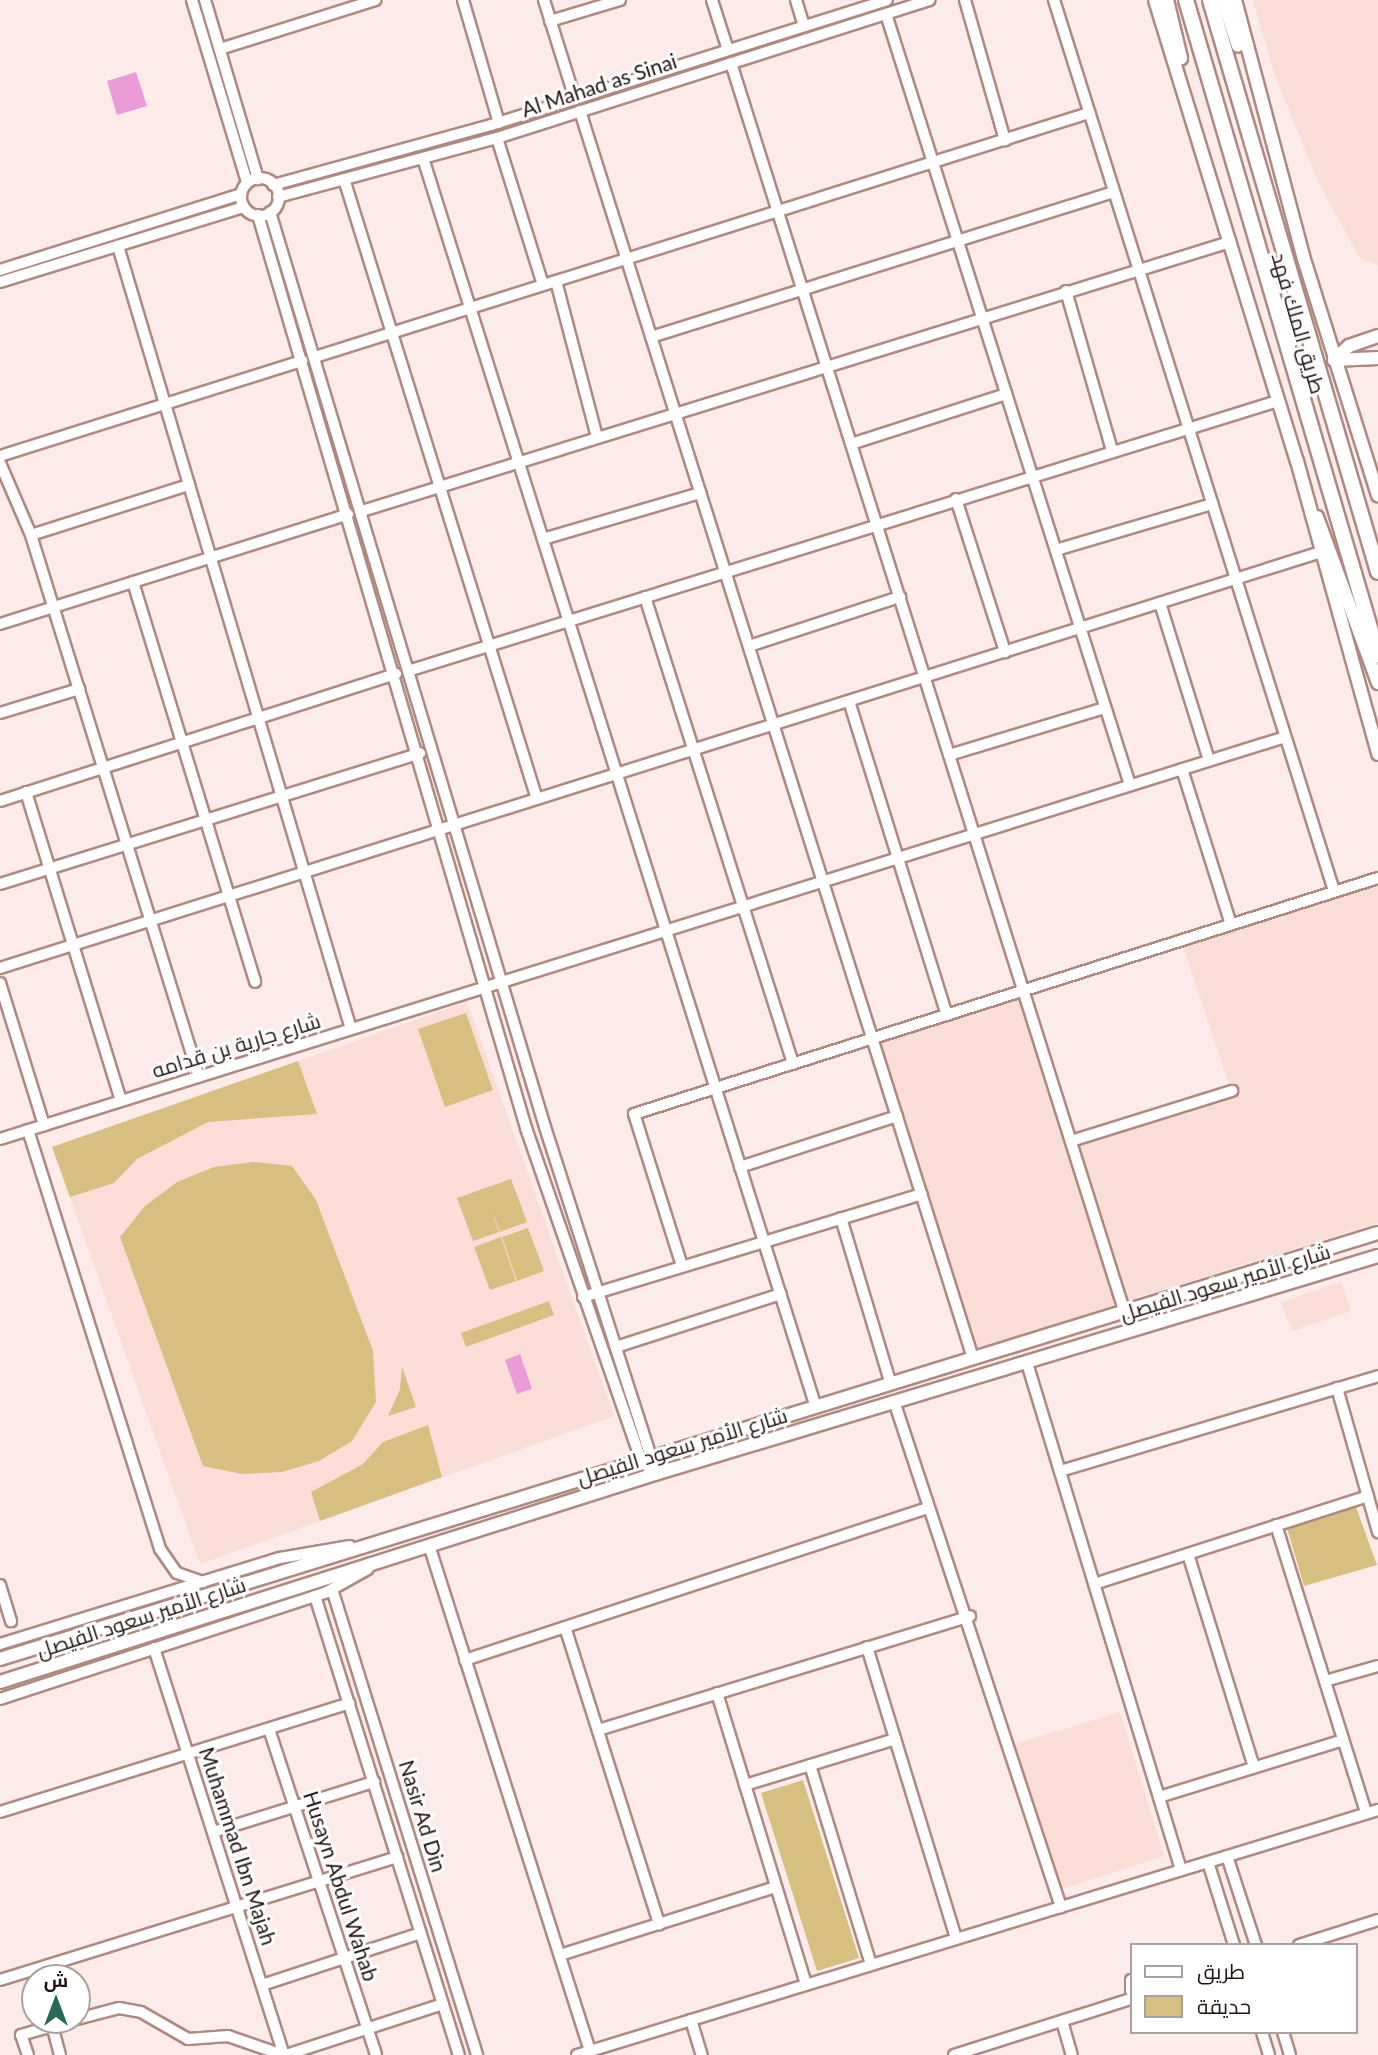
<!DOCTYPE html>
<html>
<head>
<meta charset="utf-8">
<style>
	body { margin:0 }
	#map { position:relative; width:1378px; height:2055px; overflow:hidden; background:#fcebe8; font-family:Lato,Cairo,sans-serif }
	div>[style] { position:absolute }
	.built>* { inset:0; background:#faddd6 }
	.green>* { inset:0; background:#d7bf81 }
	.water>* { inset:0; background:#eb9bd7 }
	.roads { filter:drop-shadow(2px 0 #ad8981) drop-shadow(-2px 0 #ad8981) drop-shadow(0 2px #ad8981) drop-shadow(0 -2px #ad8981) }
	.minor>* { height:10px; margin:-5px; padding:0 5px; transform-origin:5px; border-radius:5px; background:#fff }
	.minor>.ring { margin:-5px; padding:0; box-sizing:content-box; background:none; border:10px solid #fff; border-radius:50% }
	.major>* { height:12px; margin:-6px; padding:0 6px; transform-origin:6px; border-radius:6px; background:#fff }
	.highway>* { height:14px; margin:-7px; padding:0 7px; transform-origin:7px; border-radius:7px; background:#fff }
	span { translate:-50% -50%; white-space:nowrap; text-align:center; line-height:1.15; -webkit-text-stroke:6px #fff; paint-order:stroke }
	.street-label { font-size:21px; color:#221411 }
	.legend { position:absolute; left:1130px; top:1943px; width:228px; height:91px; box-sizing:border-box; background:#fff; border:2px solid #a7a1a0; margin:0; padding:9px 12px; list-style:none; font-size:21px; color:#221411 }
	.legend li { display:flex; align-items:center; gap:14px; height:35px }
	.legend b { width:35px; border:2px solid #a7a1a0 }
	.north { position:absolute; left:21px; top:1964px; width:70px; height:70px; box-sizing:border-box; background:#fff; border:2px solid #a7a1a0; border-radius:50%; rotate:0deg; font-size:19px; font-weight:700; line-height:28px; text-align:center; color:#221411 }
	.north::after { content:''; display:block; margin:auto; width:24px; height:32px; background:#276959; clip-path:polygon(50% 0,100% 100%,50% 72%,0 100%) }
</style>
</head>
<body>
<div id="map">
	<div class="built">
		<i style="clip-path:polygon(1253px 0,1378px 0,1378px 265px,1360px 258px,1319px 184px,1274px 73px)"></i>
		<i style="clip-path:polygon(1378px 885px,1378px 1223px,1122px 1302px,1124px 1310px,973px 1358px,872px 1038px,1024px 990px,1071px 1140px,1231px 1090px,1181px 940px)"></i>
		<i style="clip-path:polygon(467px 1002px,614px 1416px,200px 1564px,52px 1147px)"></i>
		<i style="clip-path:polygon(1341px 1282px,1351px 1311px,1292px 1331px,1281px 1302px)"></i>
		<i style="clip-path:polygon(1120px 1712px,1164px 1856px,1062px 1889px,1015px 1744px)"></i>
	</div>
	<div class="green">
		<i style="clip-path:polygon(466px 1013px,493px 1090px,445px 1107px,418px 1029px)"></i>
		<i style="clip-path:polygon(298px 1061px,317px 1114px,208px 1122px,137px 1159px,114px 1183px,70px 1197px,52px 1147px)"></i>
		<i style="clip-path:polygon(253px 1162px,292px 1166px,316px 1200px,373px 1351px,376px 1402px,352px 1441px,319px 1461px,282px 1472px,242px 1474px,203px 1466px,120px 1237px,145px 1206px,177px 1182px,214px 1167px)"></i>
		<i style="clip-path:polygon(511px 1179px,527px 1222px,500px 1232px,490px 1205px,499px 1232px,473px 1241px,457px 1198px)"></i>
		<i style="clip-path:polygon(528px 1228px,544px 1271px,517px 1281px,502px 1237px)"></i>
		<i style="clip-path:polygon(501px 1237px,516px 1281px,490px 1290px,474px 1247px)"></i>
		<i style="clip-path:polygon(549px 1301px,554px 1315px,466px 1347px,461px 1333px)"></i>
		<i style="clip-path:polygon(402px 1367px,416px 1407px,388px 1416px,400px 1389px)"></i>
		<i style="clip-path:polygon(428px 1425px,442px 1477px,320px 1521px,311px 1492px,363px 1464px,383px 1442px)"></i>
		<i style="clip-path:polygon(1356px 1507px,1377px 1565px,1304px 1586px,1287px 1528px)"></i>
		<i style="clip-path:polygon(803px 1780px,859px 1958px,817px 1971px,761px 1793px)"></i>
	</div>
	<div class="water">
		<i style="clip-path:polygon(136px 72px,147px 106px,117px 115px,107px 81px)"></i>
		<i style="clip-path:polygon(520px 1354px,532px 1389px,517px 1394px,505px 1360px)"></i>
	</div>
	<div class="roads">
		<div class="minor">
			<i style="left:192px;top:0;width:190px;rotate:73.2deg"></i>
			<i style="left:205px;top:0;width:187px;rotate:73.5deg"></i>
			<i style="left:463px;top:0;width:128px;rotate:73.7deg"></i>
			<i style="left:544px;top:0;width:104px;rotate:72.6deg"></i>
			<i style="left:712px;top:0;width:52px;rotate:72.3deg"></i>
			<i style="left:796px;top:0;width:27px;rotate:73deg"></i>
			<i style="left:965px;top:0;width:146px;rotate:74.1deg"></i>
			<i style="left:1054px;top:0;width:934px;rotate:72.55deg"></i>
			<i style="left:886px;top:14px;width:809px;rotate:72.44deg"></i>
			<i style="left:550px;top:21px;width:73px;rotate:-16.7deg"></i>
			<i style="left:220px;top:49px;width:163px;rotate:-17.5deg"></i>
			<i style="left:731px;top:63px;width:1307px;rotate:72.51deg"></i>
			<i style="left:580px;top:111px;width:1307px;rotate:72.51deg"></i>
			<i style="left:497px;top:138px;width:154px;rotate:72.6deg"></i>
			<i style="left:423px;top:158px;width:1306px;rotate:72.54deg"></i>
			<i class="ring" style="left:241px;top:178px;width:28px;height:28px"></i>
			<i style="left:344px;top:179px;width:649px;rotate:72.71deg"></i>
			<i style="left:273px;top:185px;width:226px;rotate:-15.4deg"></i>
			<i style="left:491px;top:125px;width:415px;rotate:-17.5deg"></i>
			<i style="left:278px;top:197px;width:227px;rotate:-15.1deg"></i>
			<i style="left:497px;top:138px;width:454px;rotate:-17.7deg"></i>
			<i style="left:270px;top:212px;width:955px;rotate:73.27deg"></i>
			<i style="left:545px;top:1127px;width:353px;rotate:72.2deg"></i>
			<i style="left:258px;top:215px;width:952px;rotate:73.64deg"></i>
			<i style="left:526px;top:1128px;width:351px;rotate:70.9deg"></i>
			<i style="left:641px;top:1460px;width:20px;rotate:45deg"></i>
			<i style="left:118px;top:246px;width:817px;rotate:73.43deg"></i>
			<i style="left:0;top:270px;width:253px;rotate:-17.5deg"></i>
			<i style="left:556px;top:281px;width:161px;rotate:75.3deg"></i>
			<i style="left:0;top:282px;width:255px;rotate:-17.1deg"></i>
			<i style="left:1066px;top:291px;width:166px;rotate:73.9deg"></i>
			<i style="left:651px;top:337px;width:484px;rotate:-17.4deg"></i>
			<i style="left:315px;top:357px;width:812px;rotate:-17.5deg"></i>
			<i style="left:851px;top:444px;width:163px;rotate:-17.9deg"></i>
			<i style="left:0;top:456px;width:317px;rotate:-17.5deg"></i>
			<i style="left:0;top:463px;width:78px;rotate:66.7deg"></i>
			<i style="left:31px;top:535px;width:567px;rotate:72.78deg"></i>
			<i style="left:956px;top:499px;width:161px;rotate:72.2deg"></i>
			<i style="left:362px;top:511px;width:909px;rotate:-17.22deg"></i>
			<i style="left:31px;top:535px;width:166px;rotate:-17.6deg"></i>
			<i style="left:543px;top:539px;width:164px;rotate:-16.3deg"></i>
			<i style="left:1056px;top:550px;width:163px;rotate:-16.4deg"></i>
			<i style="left:133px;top:582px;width:418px;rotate:73deg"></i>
			<i style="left:645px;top:597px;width:490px;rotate:72.4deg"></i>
			<i style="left:1160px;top:603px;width:164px;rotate:72.7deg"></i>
			<i style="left:0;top:624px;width:365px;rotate:-17.5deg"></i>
			<i style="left:749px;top:646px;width:159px;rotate:-18deg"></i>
			<i style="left:411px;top:670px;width:908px;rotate:-17.24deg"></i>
			<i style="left:849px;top:701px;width:329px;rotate:72.7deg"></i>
			<i style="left:0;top:713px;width:83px;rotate:-16.9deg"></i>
			<i style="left:949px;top:755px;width:163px;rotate:-16.8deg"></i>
			<i style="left:1182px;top:769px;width:163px;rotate:72.5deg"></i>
			<i style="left:26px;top:792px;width:323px;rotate:72.9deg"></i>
			<i style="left:0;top:801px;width:416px;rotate:-17.8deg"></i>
			<i style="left:0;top:884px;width:440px;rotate:-17.3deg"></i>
			<i style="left:0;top:968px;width:1382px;rotate:-17.48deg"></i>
			<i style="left:0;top:983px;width:149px;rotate:72.8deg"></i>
			<i style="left:28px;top:1130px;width:439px;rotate:72.5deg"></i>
			<i style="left:160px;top:1549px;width:29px;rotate:55deg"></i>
			<i style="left:177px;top:1573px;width:28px;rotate:19deg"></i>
			<i style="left:0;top:1139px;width:1346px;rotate:-17.37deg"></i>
			<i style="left:1071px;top:1141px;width:169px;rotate:-17.3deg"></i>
			<i style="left:740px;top:1167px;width:165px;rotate:-18deg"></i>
			<i style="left:841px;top:1218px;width:170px;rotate:73.3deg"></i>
			<i style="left:682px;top:1266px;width:159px;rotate:-107.5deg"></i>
			<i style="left:634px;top:1114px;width:781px;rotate:-17.6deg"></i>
			<i style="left:583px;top:1297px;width:354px;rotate:-16.9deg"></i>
			<i style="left:619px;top:1346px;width:170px;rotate:-17.8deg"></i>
			<i style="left:1027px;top:1363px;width:530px;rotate:73.1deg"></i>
			<i style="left:1337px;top:1388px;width:150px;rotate:74.1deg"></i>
			<i style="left:894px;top:1401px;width:533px;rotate:71.74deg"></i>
			<i style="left:1060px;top:1471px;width:332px;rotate:-16.6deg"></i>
			<i style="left:1276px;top:1525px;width:302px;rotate:72.6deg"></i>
			<i style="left:429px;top:1545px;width:531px;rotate:72.35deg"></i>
			<i style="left:1188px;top:1554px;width:223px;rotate:72.8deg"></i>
			<i style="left:1094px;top:1584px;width:288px;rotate:-17.8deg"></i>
			<i style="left:0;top:1585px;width:38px;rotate:73deg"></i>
			<i style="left:332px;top:1589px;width:488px;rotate:72.7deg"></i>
			<i style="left:315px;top:1596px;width:481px;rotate:72.6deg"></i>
			<i style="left:565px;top:1627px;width:312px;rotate:72.4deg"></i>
			<i style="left:0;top:1644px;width:293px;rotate:-17.1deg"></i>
			<i style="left:280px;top:1558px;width:71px;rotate:-9.7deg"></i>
			<i style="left:867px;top:1647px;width:305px;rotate:73deg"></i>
			<i style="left:154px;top:1648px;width:427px;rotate:72.3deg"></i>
			<i style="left:465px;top:1660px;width:486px;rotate:-18.2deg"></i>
			<i style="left:1325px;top:1681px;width:55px;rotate:-15.8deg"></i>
			<i style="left:717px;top:1693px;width:305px;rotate:73deg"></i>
			<i style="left:0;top:1699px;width:342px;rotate:-18.1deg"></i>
			<i style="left:325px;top:1593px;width:49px;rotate:-29.2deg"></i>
			<i style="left:269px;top:1729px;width:343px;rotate:71.8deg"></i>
			<i style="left:598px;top:1730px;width:389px;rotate:-17deg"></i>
			<i style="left:810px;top:1765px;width:209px;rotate:73deg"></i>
			<i style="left:745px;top:1785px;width:157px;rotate:-17deg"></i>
			<i style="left:1159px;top:1797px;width:193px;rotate:-17.2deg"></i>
			<i style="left:0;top:1812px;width:366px;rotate:-17.3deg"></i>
			<i style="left:213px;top:1832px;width:169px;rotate:-17.3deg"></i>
			<i style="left:1227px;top:1856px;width:94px;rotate:72deg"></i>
			<i style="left:1208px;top:1862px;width:87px;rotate:72.6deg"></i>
			<i style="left:1299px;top:1945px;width:83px;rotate:-17.6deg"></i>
			<i style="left:560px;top:1955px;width:226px;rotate:-17.5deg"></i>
			<i style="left:0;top:1980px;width:416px;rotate:-17.2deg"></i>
			<i style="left:1131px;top:1980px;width:11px;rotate:90deg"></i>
			<i style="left:262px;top:1985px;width:167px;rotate:-18.1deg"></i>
			<i style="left:77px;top:2019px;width:43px;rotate:-14.7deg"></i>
			<i style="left:119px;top:2008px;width:22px;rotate:10deg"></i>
			<i style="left:141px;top:2012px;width:54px;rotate:29.9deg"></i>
			<i style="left:188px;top:2039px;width:40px;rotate:-4.3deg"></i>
			<i style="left:228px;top:2036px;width:58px;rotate:19.1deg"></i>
			<i style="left:691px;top:2020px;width:37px;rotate:73deg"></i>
			<i style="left:1062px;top:2021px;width:35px;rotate:74deg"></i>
			<i style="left:1262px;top:2032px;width:24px;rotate:73deg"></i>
			<i style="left:1283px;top:2032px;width:24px;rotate:73deg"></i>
			<i style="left:28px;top:2055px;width:21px;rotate:-109deg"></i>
			<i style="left:21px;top:2035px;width:32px;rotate:-16deg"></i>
			<i style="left:60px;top:2055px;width:30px;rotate:-105deg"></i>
			<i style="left:52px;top:2026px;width:21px;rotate:-17deg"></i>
			<i style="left:286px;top:2055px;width:165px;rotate:-18deg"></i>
			<i style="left:577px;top:2055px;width:838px;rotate:-17.01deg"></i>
			<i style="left:954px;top:2055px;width:186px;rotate:-17.6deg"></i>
		</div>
		<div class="major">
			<i style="left:1155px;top:0;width:482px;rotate:72.9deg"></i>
			<i style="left:1297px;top:461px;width:304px;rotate:74.5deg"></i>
			<i style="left:1167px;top:0;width:60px;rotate:76.4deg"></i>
			<i style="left:1223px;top:0;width:48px;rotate:71.9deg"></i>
			<i style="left:1235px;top:0;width:265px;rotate:75.1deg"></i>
			<i style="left:1303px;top:256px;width:251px;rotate:72.6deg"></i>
			<i style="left:1334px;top:360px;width:21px;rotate:-43deg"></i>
			<i style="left:1349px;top:346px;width:31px;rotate:-19deg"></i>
			<i style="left:1334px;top:360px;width:44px;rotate:-2.6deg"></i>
			<i style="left:1317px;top:517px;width:177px;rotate:69.8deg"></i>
			<i style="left:0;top:1659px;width:1442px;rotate:-17.18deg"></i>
			<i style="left:0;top:1682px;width:687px;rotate:-17.62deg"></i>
			<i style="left:655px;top:1474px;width:755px;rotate:-16.78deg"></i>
		</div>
		<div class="highway">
			<i style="left:1186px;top:0;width:683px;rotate:73.66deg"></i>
			<i style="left:1210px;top:0;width:596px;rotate:73.63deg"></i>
		</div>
	</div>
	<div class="street-label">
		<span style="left:599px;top:85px;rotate:-18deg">Al Mahad as Sinai</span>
		<span style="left:1299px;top:323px;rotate:74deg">طريق الملك فهد</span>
		<span style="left:236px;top:1045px;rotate:-17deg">شارع جارية بن قدامه</span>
		<span style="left:1225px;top:1282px;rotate:-17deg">شارع الأمير سعود الفيصل</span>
		<span style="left:682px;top:1446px;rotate:-17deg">شارع الأمير سعود الفيصل</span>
		<span style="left:141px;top:1617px;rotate:-18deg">شارع الأمير سعود الفيصل</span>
		<span style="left:423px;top:1816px;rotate:73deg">Nasir Ad Din</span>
		<span style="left:238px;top:1846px;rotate:72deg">Muhammad Ibn Majah</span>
		<span style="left:341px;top:1886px;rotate:72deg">Husayn Abdul Wahab</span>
	</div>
	<ul class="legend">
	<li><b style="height:9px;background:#fff"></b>طريق</li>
	<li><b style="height:19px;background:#d7bf81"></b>حديقة</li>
	</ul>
	<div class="north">ش</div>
</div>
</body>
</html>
